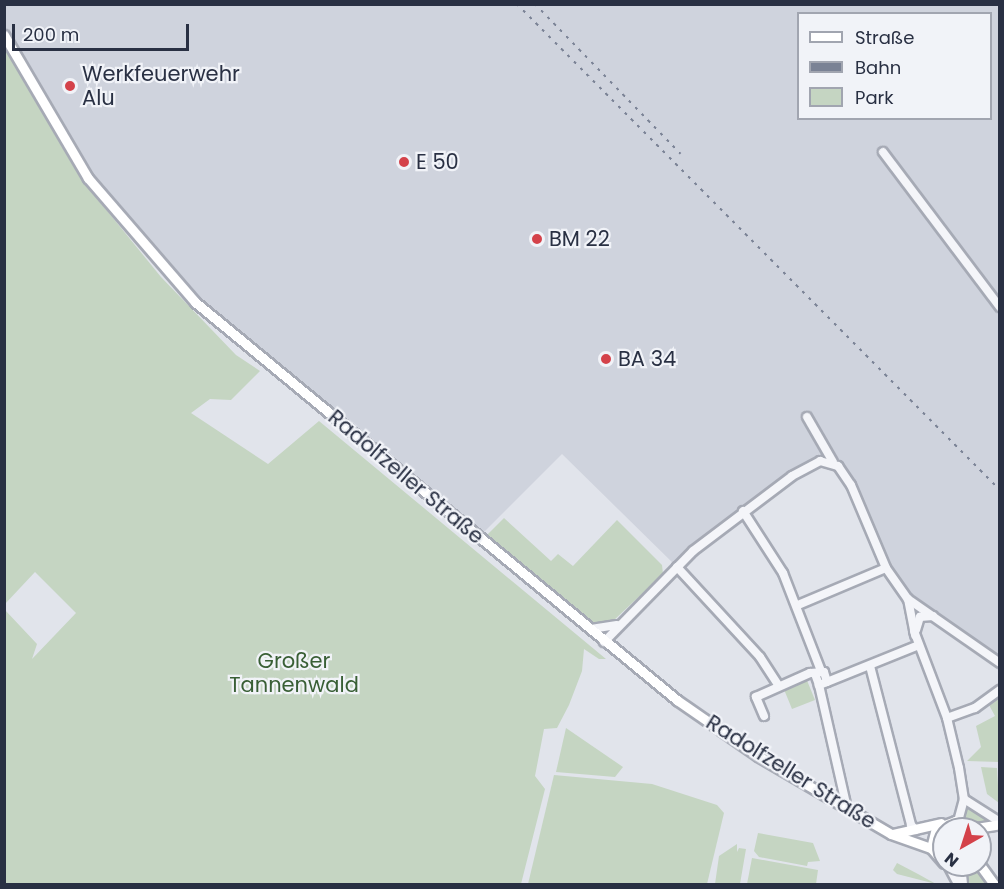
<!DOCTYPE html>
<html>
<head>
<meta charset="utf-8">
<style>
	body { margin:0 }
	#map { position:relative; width:1004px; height:889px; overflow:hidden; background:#e1e4eb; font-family:Poppins,sans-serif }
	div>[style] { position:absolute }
	.built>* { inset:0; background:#cfd3dd }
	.green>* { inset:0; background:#c5d5c2 }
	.roads { filter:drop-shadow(2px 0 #a6aab5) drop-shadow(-2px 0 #a6aab5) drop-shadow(0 2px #a6aab5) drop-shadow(0 -2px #a6aab5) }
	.minor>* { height:8px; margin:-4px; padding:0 4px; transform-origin:4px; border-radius:4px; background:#f4f5f9 }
	.major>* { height:9px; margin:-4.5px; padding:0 4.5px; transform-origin:4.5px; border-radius:4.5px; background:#fff }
	.rail>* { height:1.5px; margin-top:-0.75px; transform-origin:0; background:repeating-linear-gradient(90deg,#7a8295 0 3px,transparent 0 9px) }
	.dots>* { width:16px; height:16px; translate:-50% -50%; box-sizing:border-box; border:3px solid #f1f3f8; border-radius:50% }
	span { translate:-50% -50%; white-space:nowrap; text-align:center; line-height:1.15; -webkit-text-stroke:4.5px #f1f3f8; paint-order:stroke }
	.poi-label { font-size:21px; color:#293043 }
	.left { translate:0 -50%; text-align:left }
	.street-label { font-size:21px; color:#293043 }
	.park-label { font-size:21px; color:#395f35 }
	.frame { position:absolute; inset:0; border:6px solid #293043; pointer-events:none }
	.legend { position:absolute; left:797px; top:12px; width:195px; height:108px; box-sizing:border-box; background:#f1f3f8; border:2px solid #a1a5b0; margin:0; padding:8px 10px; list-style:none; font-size:18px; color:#293043 }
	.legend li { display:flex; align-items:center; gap:12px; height:30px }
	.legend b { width:30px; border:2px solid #a1a5b0 }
	.north { position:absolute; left:932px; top:817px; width:60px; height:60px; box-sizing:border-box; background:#f1f3f8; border:2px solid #a1a5b0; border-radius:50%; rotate:219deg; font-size:16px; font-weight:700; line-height:24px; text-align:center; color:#293043 }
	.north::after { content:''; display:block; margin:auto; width:21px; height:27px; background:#d4424a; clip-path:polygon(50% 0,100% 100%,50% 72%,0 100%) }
	.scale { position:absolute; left:12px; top:24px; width:177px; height:27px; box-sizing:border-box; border:3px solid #293043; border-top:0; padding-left:8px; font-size:18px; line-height:21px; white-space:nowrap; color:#293043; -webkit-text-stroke:4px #f1f3f8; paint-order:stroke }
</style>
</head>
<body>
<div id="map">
	<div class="built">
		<i style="clip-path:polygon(evenodd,4px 5px,999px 5px,999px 663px,899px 590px,841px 470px,814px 463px,677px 567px,562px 454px,478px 538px,195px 302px,88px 178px,5px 35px,4px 5px,798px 14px,990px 14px,990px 118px,798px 118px,798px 14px)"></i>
	</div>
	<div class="green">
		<i style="clip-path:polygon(5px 48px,82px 180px,161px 277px,236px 355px,260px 371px,231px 400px,210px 399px,191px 413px,268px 464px,319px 421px,606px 659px,599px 659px,584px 649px,582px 671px,569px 705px,557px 728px,544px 729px,535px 776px,545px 789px,521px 884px,5px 884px,5px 610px,37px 644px,32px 659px,76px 613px,35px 572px,5px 604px)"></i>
		<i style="clip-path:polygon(504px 518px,551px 561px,558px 554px,573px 566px,617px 520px,662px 565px,663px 574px,613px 621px,592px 624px,485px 537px)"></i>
		<i style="clip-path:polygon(806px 678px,815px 700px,792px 709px,783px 687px)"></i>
		<i style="clip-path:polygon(996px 698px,999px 700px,999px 762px,967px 761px,981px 747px,976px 726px,995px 716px,989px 705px)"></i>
		<i style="clip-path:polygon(566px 728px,623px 767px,615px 777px,556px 772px)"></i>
		<i style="clip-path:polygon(981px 767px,997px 768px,999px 803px,987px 794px)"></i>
		<i style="clip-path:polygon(554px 775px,652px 784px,717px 805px,724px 813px,707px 884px,528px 884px)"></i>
		<i style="clip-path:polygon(964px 807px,980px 815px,983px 811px,999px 822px,970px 829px,958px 821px)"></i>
		<i style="clip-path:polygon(758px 833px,813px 843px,820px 861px,808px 862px,807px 866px,759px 857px,754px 851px)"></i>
		<i style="clip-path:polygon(980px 836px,994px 884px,958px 884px,948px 865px,980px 865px)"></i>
		<i style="clip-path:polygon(737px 844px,737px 852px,739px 848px,746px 849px,740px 884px,715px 884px,719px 856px)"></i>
		<i style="clip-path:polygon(752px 858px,818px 870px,816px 884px,747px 884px)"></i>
		<i style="clip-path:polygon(897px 863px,918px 874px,936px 884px,897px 874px,893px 870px)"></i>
	</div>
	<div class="roads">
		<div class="minor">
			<i style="left:883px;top:152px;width:194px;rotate:53deg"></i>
			<i style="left:807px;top:417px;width:52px;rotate:60deg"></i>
			<i style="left:743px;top:511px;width:74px;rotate:57.2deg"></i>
			<i style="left:783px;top:573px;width:105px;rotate:68.8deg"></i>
			<i style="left:677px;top:567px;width:122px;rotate:47.3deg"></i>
			<i style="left:760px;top:657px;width:33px;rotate:57deg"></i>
			<i style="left:908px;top:599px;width:112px;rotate:34.8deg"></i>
			<i style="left:798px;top:605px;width:95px;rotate:-22.8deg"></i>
			<i style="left:591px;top:629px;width:26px;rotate:-9deg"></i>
			<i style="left:916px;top:630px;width:14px;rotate:-73deg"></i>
			<i style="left:920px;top:617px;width:13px;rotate:-4deg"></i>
			<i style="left:914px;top:631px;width:93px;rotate:69.2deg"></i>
			<i style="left:947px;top:718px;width:51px;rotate:76.5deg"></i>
			<i style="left:959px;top:768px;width:31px;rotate:81deg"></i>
			<i style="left:964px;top:799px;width:23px;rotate:105deg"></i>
			<i style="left:604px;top:642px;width:127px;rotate:-45.6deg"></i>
			<i style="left:693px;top:551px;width:124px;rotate:-37.1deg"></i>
			<i style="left:792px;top:476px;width:32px;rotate:-28deg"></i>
			<i style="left:820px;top:461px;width:19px;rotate:16deg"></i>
			<i style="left:838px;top:466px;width:23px;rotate:56deg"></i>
			<i style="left:851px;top:485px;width:90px;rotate:67.1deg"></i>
			<i style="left:886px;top:568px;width:38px;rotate:55deg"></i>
			<i style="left:908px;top:599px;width:37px;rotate:79deg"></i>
			<i style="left:870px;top:666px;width:164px;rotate:75.5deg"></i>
			<i style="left:911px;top:825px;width:7px;rotate:45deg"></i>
			<i style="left:827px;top:682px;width:99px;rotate:-21.9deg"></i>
			<i style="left:819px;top:685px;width:126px;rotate:77.2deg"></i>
			<i style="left:764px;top:716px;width:21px;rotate:-113deg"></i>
			<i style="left:756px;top:697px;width:59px;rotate:-24deg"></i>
			<i style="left:810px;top:673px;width:14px;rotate:-4deg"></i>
			<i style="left:824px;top:672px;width:10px;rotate:73deg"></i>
			<i style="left:827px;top:682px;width:9px;rotate:159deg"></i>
			<i style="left:819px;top:685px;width:12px;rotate:-110deg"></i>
			<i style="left:947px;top:718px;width:30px;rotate:-20deg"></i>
			<i style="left:975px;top:708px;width:31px;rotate:-36deg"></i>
			<i style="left:964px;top:799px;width:43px;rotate:32.6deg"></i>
			<i style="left:948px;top:865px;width:21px;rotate:62deg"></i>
			<i style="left:961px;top:865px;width:19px;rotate:84deg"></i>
		</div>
		<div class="major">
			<i style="left:4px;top:35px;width:166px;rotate:59.6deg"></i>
			<i style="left:88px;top:178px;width:164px;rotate:49.2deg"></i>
			<i style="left:195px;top:302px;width:625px;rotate:39.55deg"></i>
			<i style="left:677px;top:700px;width:98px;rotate:34.7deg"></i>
			<i style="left:758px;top:756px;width:154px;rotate:30.4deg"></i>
			<i style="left:891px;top:834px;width:42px;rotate:19.3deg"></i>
			<i style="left:970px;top:829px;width:30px;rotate:-9deg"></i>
			<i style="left:893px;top:834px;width:49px;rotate:-12.9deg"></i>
			<i style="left:944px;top:863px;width:20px;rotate:-131deg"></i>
			<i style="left:931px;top:848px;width:21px;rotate:-76deg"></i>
			<i style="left:936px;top:828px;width:20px;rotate:-20deg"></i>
			<i style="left:955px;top:821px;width:17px;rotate:28deg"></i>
			<i style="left:949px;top:865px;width:8px"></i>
			<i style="left:980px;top:865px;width:24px;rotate:54deg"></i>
		</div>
	</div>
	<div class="rail">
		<i style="left:517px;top:4px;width:685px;rotate:45.18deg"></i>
		<i style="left:535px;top:4px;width:209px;rotate:45.8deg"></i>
	</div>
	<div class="dots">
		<i style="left:70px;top:86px;background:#d4424a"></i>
		<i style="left:404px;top:162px;background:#d4424a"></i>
		<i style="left:537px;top:239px;background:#d4424a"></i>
		<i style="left:606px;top:359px;background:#d4424a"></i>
	</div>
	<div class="poi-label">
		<span class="left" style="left:82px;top:86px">Werkfeuerwehr<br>Alu</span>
		<span class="left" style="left:416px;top:162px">E 50</span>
		<span class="left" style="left:549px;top:239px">BM 22</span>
		<span class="left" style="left:618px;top:359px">BA 34</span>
	</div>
	<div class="street-label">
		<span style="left:406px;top:477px;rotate:40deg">Radolfzeller Straße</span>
		<span style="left:791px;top:772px;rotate:32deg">Radolfzeller Straße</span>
	</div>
	<div class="park-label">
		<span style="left:294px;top:673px">Großer<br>Tannenwald</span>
	</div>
	<div class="frame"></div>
	<ul class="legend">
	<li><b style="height:8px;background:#fff"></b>Straße</li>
	<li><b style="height:8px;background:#7a8295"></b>Bahn</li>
	<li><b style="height:16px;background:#c5d5c2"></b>Park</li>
	</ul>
	<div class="north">N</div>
	<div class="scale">200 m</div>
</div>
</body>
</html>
